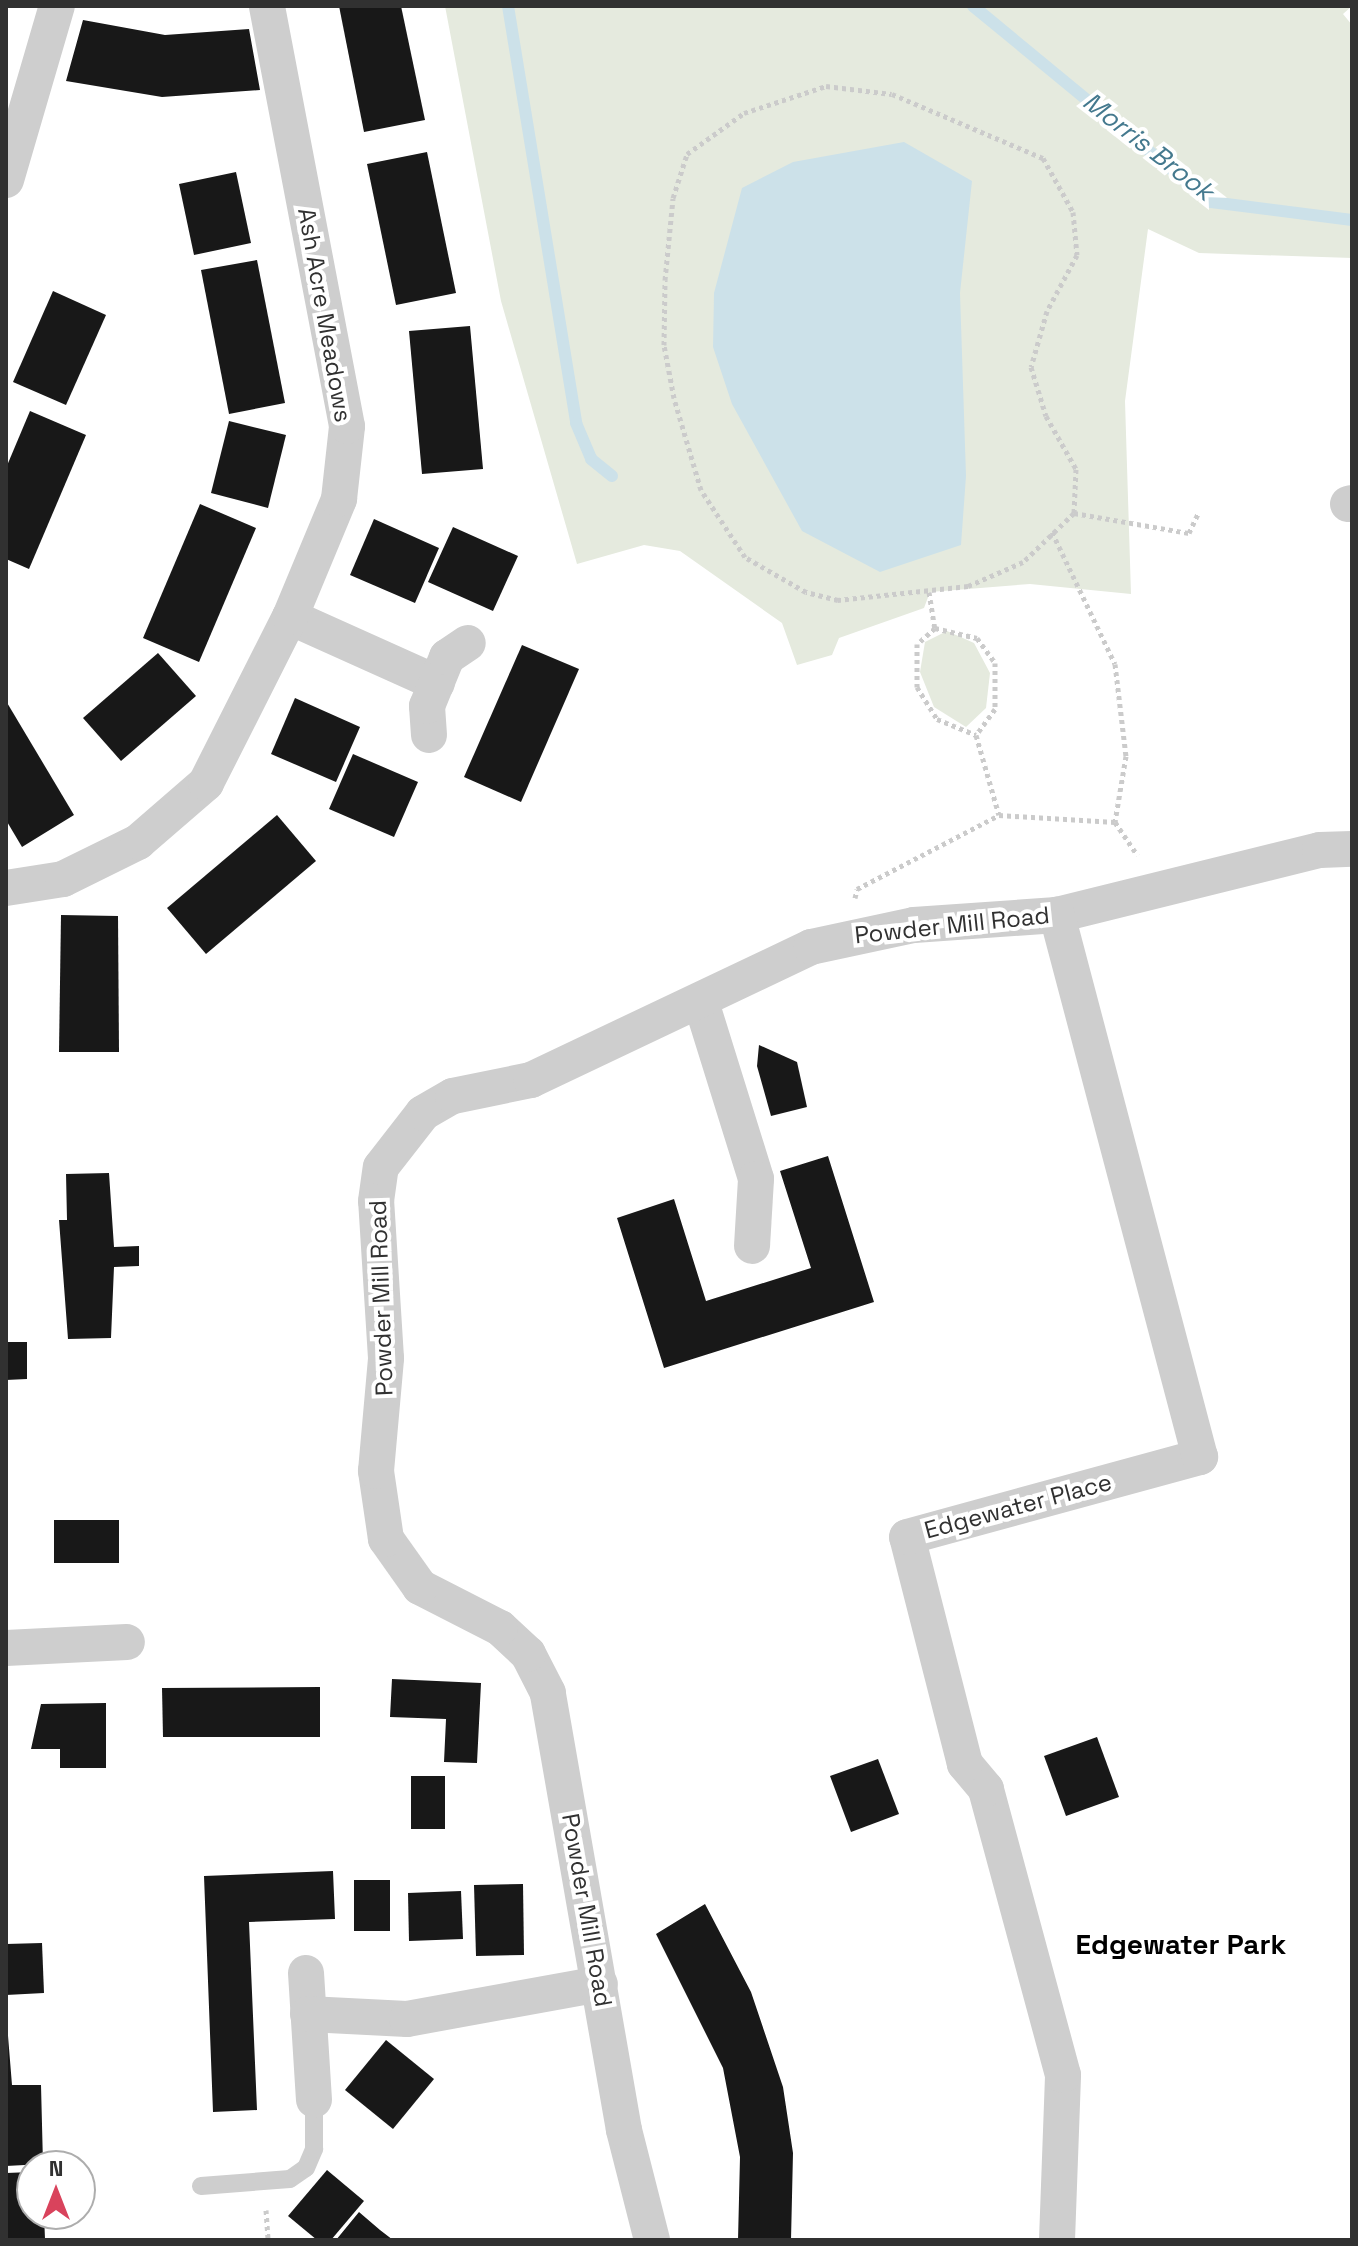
<!DOCTYPE html>
<html>
<head>
<meta charset="utf-8">
<style>
	body { margin:0 }
	#map { position:relative; width:1358px; height:2246px; overflow:hidden; background:#fff; font-family:"Space Grotesk",sans-serif }
	div>[style] { position:absolute }
	.green>* { inset:0; background:#e5eade }
	.water>* { inset:0; background:#cce1e9 }
	.stream>* { height:12px; margin:-6px; padding:0 6px; transform-origin:6px; border-radius:6px; background:#cce1e9 }
	.building>* { inset:0; background:#181818 }
	.path>* { height:5px; margin-top:-2.5px; transform-origin:0; background:repeating-linear-gradient(90deg,#cbcbcb 0 4px,transparent 0 8px) }
	.lane>* { height:18px; margin:-9px; padding:0 9px; transform-origin:9px; border-radius:9px; background:#cecece }
	.street>* { height:36px; margin:-18px; padding:0 18px; transform-origin:18px; border-radius:18px; background:#cecece }
	span { translate:-50% -50%; white-space:nowrap; text-align:center; line-height:1.15; -webkit-text-stroke:8px #fff; paint-order:stroke }
	.street-label { font-size:24px; color:#313131 }
	.water-label { font-size:26px; color:#44798e; font-style:italic }
	.quarter-label { font-size:28px; color:#000; font-weight:700 }
	.frame { position:absolute; inset:0; border:8px solid #313131; pointer-events:none }
	.north { position:absolute; left:16px; top:2150px; width:80px; height:80px; box-sizing:border-box; background:#fff; border:2px solid #adadad; border-radius:50%; rotate:0deg; font-size:22px; font-weight:700; line-height:32px; text-align:center; color:#313131 }
	.north::after { content:''; display:block; margin:auto; width:28px; height:36px; background:#d9435c; clip-path:polygon(50% 0,100% 100%,50% 72%,0 100%) }
</style>
</head>
<body>
<div id="map">
	<div class="green">
		<i style="clip-path:polygon(445px 6px,1352px 6px,1343px 14px,1352px 25px,1352px 258px,1199px 253px,1148px 229px,1125px 401px,1131px 594px,1030px 584px,930px 592px,924px 608px,839px 638px,832px 655px,797px 665px,782px 623px,680px 551px,644px 545px,577px 564px,501px 301px)"></i>
		<i style="clip-path:polygon(947px 631px,974px 643px,990px 673px,986px 708px,966px 727px,934px 707px,920px 672px,925px 642px)"></i>
	</div>
	<div class="water">
		<i style="clip-path:polygon(904px 142px,972px 181px,960px 293px,966px 476px,961px 545px,880px 572px,802px 531px,732px 404px,713px 347px,714px 293px,742px 188px,793px 162px)"></i>
	</div>
	<div class="stream">
		<i style="left:508px;top:6px;width:423px;rotate:80.7deg"></i>
		<i style="left:576px;top:423px;width:39px;rotate:67deg"></i>
		<i style="left:591px;top:459px;width:27px;rotate:39deg"></i>
		<i style="left:973px;top:6px;width:308px;rotate:39.5deg"></i>
		<i style="left:1211px;top:202px;width:142px;rotate:7.3deg"></i>
	</div>
	<div class="building">
		<i style="clip-path:polygon(339px 6px,401px 6px,425px 120px,364px 132px)"></i>
		<i style="clip-path:polygon(83px 20px,165px 35px,249px 29px,260px 90px,162px 97px,66px 81px)"></i>
		<i style="clip-path:polygon(427px 152px,456px 293px,396px 305px,367px 164px)"></i>
		<i style="clip-path:polygon(236px 172px,251px 243px,194px 255px,179px 184px)"></i>
		<i style="clip-path:polygon(257px 260px,285px 403px,229px 414px,201px 270px)"></i>
		<i style="clip-path:polygon(53px 291px,106px 315px,66px 405px,13px 382px)"></i>
		<i style="clip-path:polygon(470px 326px,483px 469px,422px 474px,409px 331px)"></i>
		<i style="clip-path:polygon(30px 411px,86px 435px,29px 569px,6px 559px,6px 468px)"></i>
		<i style="clip-path:polygon(229px 421px,286px 435px,268px 508px,211px 493px)"></i>
		<i style="clip-path:polygon(200px 504px,256px 528px,199px 662px,143px 638px)"></i>
		<i style="clip-path:polygon(374px 519px,439px 548px,415px 603px,350px 575px)"></i>
		<i style="clip-path:polygon(453px 527px,518px 556px,493px 611px,428px 582px)"></i>
		<i style="clip-path:polygon(522px 645px,579px 669px,521px 802px,464px 777px)"></i>
		<i style="clip-path:polygon(158px 653px,196px 696px,121px 761px,83px 718px)"></i>
		<i style="clip-path:polygon(295px 698px,360px 727px,336px 782px,271px 754px)"></i>
		<i style="clip-path:polygon(6px 701px,74px 815px,22px 847px,6px 820px)"></i>
		<i style="clip-path:polygon(353px 754px,418px 782px,394px 837px,329px 809px)"></i>
		<i style="clip-path:polygon(277px 815px,316px 861px,206px 954px,167px 908px)"></i>
		<i style="clip-path:polygon(61px 915px,118px 916px,119px 1052px,59px 1052px)"></i>
		<i style="clip-path:polygon(759px 1045px,797px 1062px,807px 1107px,771px 1116px,757px 1066px)"></i>
		<i style="clip-path:polygon(828px 1156px,874px 1302px,664px 1368px,617px 1218px,674px 1199px,706px 1301px,811px 1268px,780px 1171px)"></i>
		<i style="clip-path:polygon(109px 1173px,114px 1247px,139px 1246px,139px 1266px,114px 1267px,111px 1338px,68px 1339px,59px 1220px,67px 1220px,66px 1174px)"></i>
		<i style="clip-path:polygon(6px 1342px,27px 1342px,27px 1379px,6px 1380px)"></i>
		<i style="clip-path:polygon(54px 1520px,119px 1520px,119px 1563px,54px 1563px)"></i>
		<i style="clip-path:polygon(392px 1679px,481px 1683px,477px 1763px,444px 1762px,446px 1719px,390px 1717px)"></i>
		<i style="clip-path:polygon(320px 1687px,320px 1737px,163px 1737px,162px 1688px)"></i>
		<i style="clip-path:polygon(106px 1703px,106px 1768px,60px 1768px,60px 1749px,31px 1749px,41px 1704px)"></i>
		<i style="clip-path:polygon(1097px 1737px,1119px 1797px,1066px 1816px,1044px 1756px)"></i>
		<i style="clip-path:polygon(878px 1759px,899px 1814px,851px 1832px,830px 1776px)"></i>
		<i style="clip-path:polygon(411px 1776px,445px 1776px,445px 1829px,411px 1829px)"></i>
		<i style="clip-path:polygon(333px 1871px,335px 1919px,249px 1922px,257px 2110px,213px 2112px,204px 1876px)"></i>
		<i style="clip-path:polygon(354px 1880px,390px 1880px,390px 1931px,354px 1931px)"></i>
		<i style="clip-path:polygon(523px 1884px,524px 1955px,476px 1956px,474px 1885px)"></i>
		<i style="clip-path:polygon(461px 1891px,463px 1939px,409px 1941px,408px 1893px)"></i>
		<i style="clip-path:polygon(705px 1904px,751px 1992px,783px 2087px,793px 2153px,791px 2240px,738px 2240px,740px 2157px,723px 2068px,656px 1934px)"></i>
		<i style="clip-path:polygon(42px 1943px,44px 1993px,6px 1995px,6px 1944px)"></i>
		<i style="clip-path:polygon(6px 2011px,12px 2085px,41px 2085px,43px 2164px,6px 2166px)"></i>
		<i style="clip-path:polygon(386px 2040px,434px 2079px,393px 2129px,345px 2090px)"></i>
		<i style="clip-path:polygon(327px 2170px,364px 2201px,331px 2240px,317px 2240px,288px 2216px)"></i>
		<i style="clip-path:polygon(32px 2172px,32px 2214px,44px 2214px,45px 2239px,6px 2240px,6px 2173px)"></i>
		<i style="clip-path:polygon(359px 2212px,380px 2230px,393px 2240px,336px 2240px)"></i>
	</div>
	<div class="path">
		<i style="left:826px;top:86px;width:66px;rotate:6.9deg"></i>
		<i style="left:892px;top:94px;width:164px;rotate:23deg"></i>
		<i style="left:1043px;top:158px;width:62px;rotate:60.9deg"></i>
		<i style="left:1073px;top:212px;width:43px;rotate:84.7deg"></i>
		<i style="left:1077px;top:255px;width:64px;rotate:118.2deg"></i>
		<i style="left:1047px;top:311px;width:58px;rotate:105.9deg"></i>
		<i style="left:1031px;top:367px;width:51px;rotate:73deg"></i>
		<i style="left:1046px;top:416px;width:61px;rotate:60.5deg"></i>
		<i style="left:1076px;top:469px;width:44px;rotate:92.6deg"></i>
		<i style="left:1074px;top:513px;width:71px;rotate:136.1deg"></i>
		<i style="left:1023px;top:562px;width:60px;rotate:156.4deg"></i>
		<i style="left:968px;top:586px;width:131px;rotate:173.9deg"></i>
		<i style="left:838px;top:600px;width:33px;rotate:-166deg"></i>
		<i style="left:806px;top:592px;width:70px;rotate:-150.2deg"></i>
		<i style="left:745px;top:557px;width:80px;rotate:-123.3deg"></i>
		<i style="left:701px;top:490px;width:96px;rotate:-106.4deg"></i>
		<i style="left:674px;top:398px;width:54px;rotate:-100.7deg"></i>
		<i style="left:664px;top:345px;width:65px;rotate:-89.1deg"></i>
		<i style="left:665px;top:280px;width:82px;rotate:-84.4deg"></i>
		<i style="left:673px;top:198px;width:46px;rotate:-72.3deg"></i>
		<i style="left:687px;top:154px;width:70px;rotate:-35.7deg"></i>
		<i style="left:744px;top:113px;width:86px;rotate:-18.2deg"></i>
		<i style="left:1074px;top:513px;width:117px;rotate:9.9deg"></i>
		<i style="left:1189px;top:533px;width:23px;rotate:-65deg"></i>
		<i style="left:1052px;top:532px;width:146px;rotate:64.5deg"></i>
		<i style="left:1115px;top:664px;width:93px;rotate:83.2deg"></i>
		<i style="left:1126px;top:756px;width:67px;rotate:99.5deg"></i>
		<i style="left:929px;top:592px;width:36px;rotate:81deg"></i>
		<i style="left:935px;top:628px;width:24px;rotate:138deg"></i>
		<i style="left:917px;top:644px;width:43px;rotate:90deg"></i>
		<i style="left:917px;top:687px;width:38px;rotate:58deg"></i>
		<i style="left:937px;top:719px;width:42px;rotate:22.3deg"></i>
		<i style="left:976px;top:735px;width:83px;rotate:74deg"></i>
		<i style="left:935px;top:628px;width:43px;rotate:13.4deg"></i>
		<i style="left:977px;top:638px;width:31px;rotate:54deg"></i>
		<i style="left:995px;top:663px;width:46px;rotate:90deg"></i>
		<i style="left:995px;top:709px;width:32px;rotate:126deg"></i>
		<i style="left:855px;top:898px;width:9px;rotate:-77deg"></i>
		<i style="left:857px;top:889px;width:160px;rotate:-27.5deg"></i>
		<i style="left:999px;top:815px;width:116px;rotate:3.5deg"></i>
		<i style="left:1115px;top:822px;width:40px;rotate:56deg"></i>
		<i style="left:266px;top:2210px;width:30px;rotate:86deg"></i>
	</div>
	<div class="lane">
		<i style="left:201px;top:2186px;width:89px;rotate:-4.5deg"></i>
		<i style="left:290px;top:2179px;width:19px;rotate:-35deg"></i>
		<i style="left:306px;top:2168px;width:21px;rotate:-67deg"></i>
		<i style="left:314px;top:2149px;width:49px;rotate:-90deg"></i>
	</div>
	<div class="street">
		<i style="left:6px;top:180px;width:181px;rotate:-73.7deg"></i>
		<i style="left:1348px;top:504px;width:4px;rotate:-14deg"></i>
		<i style="left:290px;top:617px;width:161px;rotate:24.2deg"></i>
		<i style="left:429px;top:735px;width:29px;rotate:-94deg"></i>
		<i style="left:427px;top:706px;width:53px;rotate:-67.8deg"></i>
		<i style="left:447px;top:657px;width:25px;rotate:-34deg"></i>
		<i style="left:6px;top:888px;width:58px;rotate:-9deg"></i>
		<i style="left:63px;top:879px;width:84px;rotate:-26.3deg"></i>
		<i style="left:138px;top:842px;width:90px;rotate:-40.9deg"></i>
		<i style="left:206px;top:783px;width:186px;rotate:-63.2deg"></i>
		<i style="left:290px;top:617px;width:128px;rotate:-67.4deg"></i>
		<i style="left:339px;top:499px;width:73px;rotate:-83.7deg"></i>
		<i style="left:347px;top:426px;width:428px;rotate:-100.8deg"></i>
		<i style="left:701px;top:1002px;width:185px;rotate:72.7deg"></i>
		<i style="left:756px;top:1179px;width:67px;rotate:93.4deg"></i>
		<i style="left:6px;top:1648px;width:121px;rotate:-2.8deg"></i>
		<i style="left:306px;top:1973px;width:127px;rotate:86.4deg"></i>
		<i style="left:308px;top:2014px;width:99px;rotate:2.9deg"></i>
		<i style="left:407px;top:2019px;width:196px;rotate:-10.3deg"></i>
		<i style="left:652px;top:2240px;width:114px;rotate:-104.3deg"></i>
		<i style="left:624px;top:2130px;width:444px;rotate:-99.9deg"></i>
		<i style="left:548px;top:1693px;width:44px;rotate:-117.1deg"></i>
		<i style="left:528px;top:1654px;width:38px;rotate:-137deg"></i>
		<i style="left:500px;top:1628px;width:90px;rotate:-152.9deg"></i>
		<i style="left:420px;top:1587px;width:59px;rotate:-125.3deg"></i>
		<i style="left:386px;top:1539px;width:69px;rotate:-98.4deg"></i>
		<i style="left:376px;top:1471px;width:113px;rotate:-84.9deg"></i>
		<i style="left:386px;top:1358px;width:157px;rotate:-93.6deg"></i>
		<i style="left:376px;top:1201px;width:34px;rotate:-82deg"></i>
		<i style="left:381px;top:1167px;width:68px;rotate:-52.1deg"></i>
		<i style="left:423px;top:1113px;width:34px;rotate:-30deg"></i>
		<i style="left:453px;top:1096px;width:80px;rotate:-11.6deg"></i>
		<i style="left:531px;top:1080px;width:310px;rotate:-25.4deg"></i>
		<i style="left:811px;top:947px;width:105px;rotate:-12.1deg"></i>
		<i style="left:914px;top:925px;width:143px;rotate:-4deg"></i>
		<i style="left:1057px;top:915px;width:271px;rotate:-13.9deg"></i>
		<i style="left:1320px;top:850px;width:32px;rotate:-2deg"></i>
		<i style="left:1057px;top:2240px;width:165px;rotate:-87.9deg"></i>
		<i style="left:1063px;top:2075px;width:296px;rotate:-105.1deg"></i>
		<i style="left:986px;top:1789px;width:33px;rotate:-130deg"></i>
		<i style="left:965px;top:1764px;width:234px;rotate:-104.3deg"></i>
		<i style="left:907px;top:1537px;width:304px;rotate:-15.3deg"></i>
		<i style="left:1200px;top:1457px;width:561px;rotate:-104.78deg"></i>
	</div>
	<div class="street-label">
		<span style="left:325px;top:315px;rotate:80deg">Ash Acre Meadows</span>
		<span style="left:952px;top:925px;rotate:-6deg">Powder Mill Road</span>
		<span style="left:381px;top:1298px;rotate:-92deg">Powder Mill Road</span>
		<span style="left:1018px;top:1506px;rotate:-15deg">Edgewater Place</span>
		<span style="left:587px;top:1910px;rotate:80deg">Powder Mill Road</span>
	</div>
	<div class="water-label">
		<span style="left:1148px;top:147px;rotate:38deg">Morris Brook</span>
	</div>
	<div class="quarter-label">
		<span style="left:1181px;top:1944px">Edgewater Park</span>
	</div>
	<div class="frame"></div>
	<div class="north">N</div>
</div>
</body>
</html>
